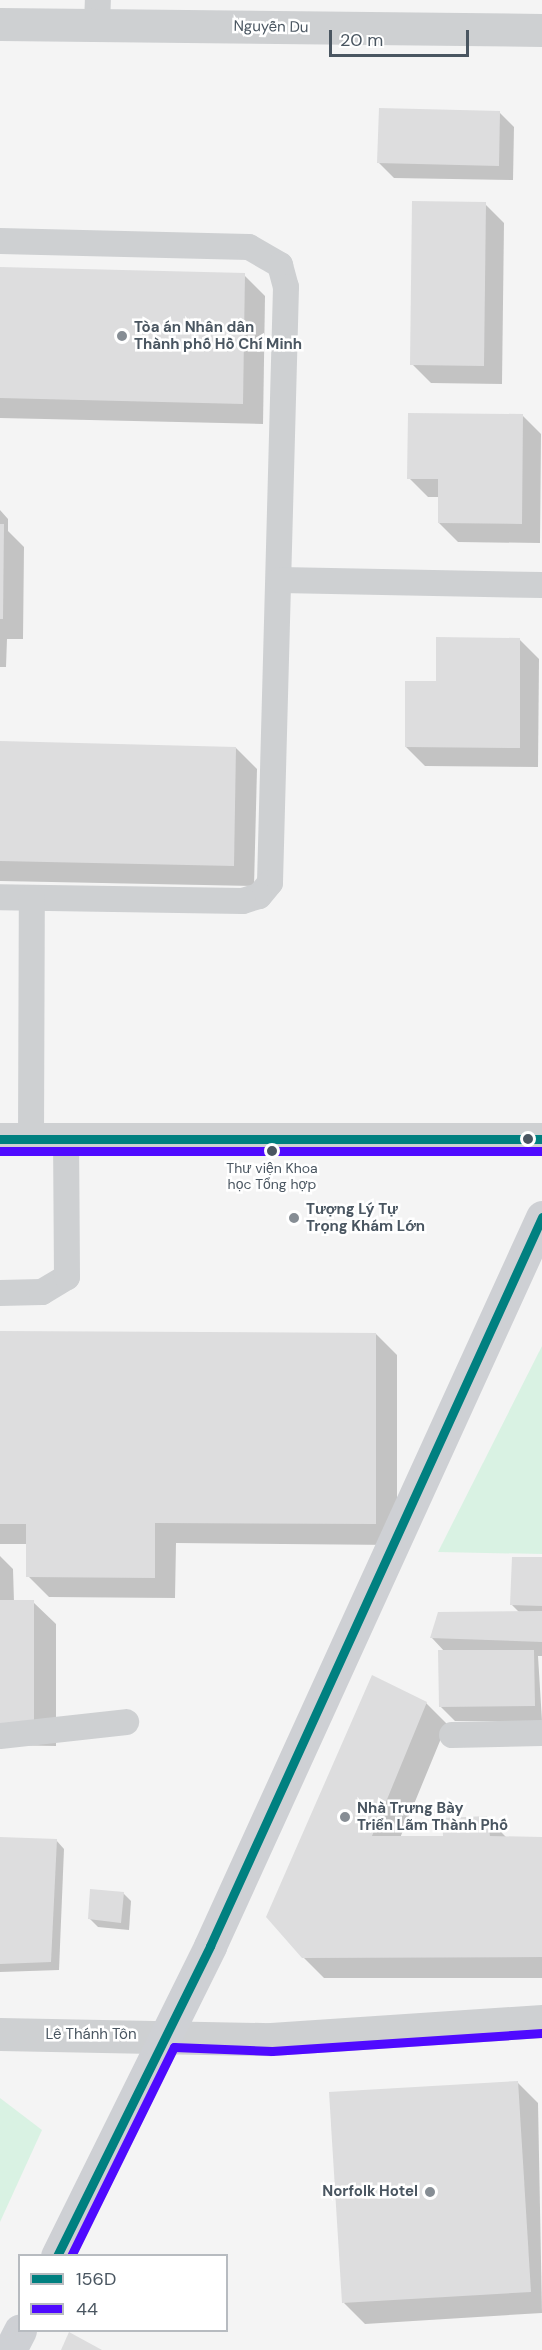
<!DOCTYPE html>
<html>
<head>
<meta charset="utf-8">
<style>
	body { margin:0 }
	#map { position:relative; width:542px; height:2350px; overflow:hidden; background:#f4f4f4; font-family:"DM Sans",sans-serif }
	div>[style] { position:absolute }
	.green>* { inset:0; background:#d9f2e3 }
	.shadow>* { inset:0; background:#0003 }
	.building>* { inset:0; background:#ddddde }
	.service>* { height:26px; margin:-13px; padding:0 13px; transform-origin:13px; border-radius:13px; background:#ced0d2 }
	.tertiary>* { height:33px; margin:-16.5px; padding:0 16.5px; transform-origin:16.5px; border-radius:16.5px; background:#ced0d2 }
	.secondary>* { height:33px; margin:-16.5px; padding:0 16.5px; transform-origin:16.5px; border-radius:16.5px; background:#ced0d4 }
	.bus-1>* { height:9px; margin:-4.5px; padding:0 4.5px; transform-origin:4.5px; border-radius:4.5px; background:#008080 }
	.bus-2>* { height:9px; margin:-4.5px; padding:0 4.5px; transform-origin:4.5px; border-radius:4.5px; background:#4f0aff }
	.dots>* { width:16px; height:16px; translate:-50% -50%; box-sizing:border-box; border:3px solid #fff; border-radius:50% }
	span { translate:-50% -50%; white-space:nowrap; text-align:center; line-height:1.15; -webkit-text-stroke:5px #fff; paint-order:stroke }
	.bus-label { font-size:14px; color:#4a5661 }
	.street-label { font-size:15px; color:#4a5661 }
	.poi-label { font-size:15px; color:#4a5661; font-weight:700 }
	.left { translate:0 -50%; text-align:left }
	.right { translate:-100% -50%; text-align:right }
	.legend { position:absolute; left:18px; top:2254px; width:210px; height:78px; box-sizing:border-box; background:#fff; border:2px solid #b7bbc0; margin:0; padding:8px 10px; list-style:none; font-size:18px; color:#4a5661 }
	.legend li { display:flex; align-items:center; gap:12px; height:30px }
	.legend b { width:30px; border:2px solid #b7bbc0 }
	.scale { position:absolute; left:329px; top:30px; width:140px; height:27px; box-sizing:border-box; border:3px solid #4a5661; border-top:0; padding-left:8px; font-size:18px; line-height:21px; white-space:nowrap; color:#4a5661; -webkit-text-stroke:4px #fff; paint-order:stroke }
</style>
</head>
<body>
<div id="map">
	<div class="green">
		<i style="clip-path:polygon(542px 1346px,542px 1554px,438px 1552px)"></i>
		<i style="clip-path:polygon(0 2098px,42px 2130px,0 2222px)"></i>
	</div>
	<div class="shadow">
		<i style="clip-path:polygon(499px 112px,514px 127px,513px 180px,394px 178px,379px 163px)"></i>
		<i style="clip-path:polygon(485px 204px,504px 223px,502px 384px,431px 383px,412px 364px)"></i>
		<i style="clip-path:polygon(0 269px,244px 275px,265px 296px,263px 424px,0 418px)"></i>
		<i style="clip-path:polygon(522px 415px,541px 434px,540px 543px,458px 542px,439px 523px,439px 497px,428px 497px,409px 478px)"></i>
		<i style="clip-path:polygon(0 510px,8px 519px,8px 531px,24px 547px,23px 639px,7px 639px,6px 667px,0 667px)"></i>
		<i style="clip-path:polygon(520px 640px,539px 659px,538px 767px,425px 766px,406px 747px,437px 683px)"></i>
		<i style="clip-path:polygon(0 743px,236px 748px,257px 769px,254px 886px,0 881px)"></i>
		<i style="clip-path:polygon(0 1332px,376px 1334px,397px 1355px,397px 1545px,176px 1543px,175px 1598px,49px 1597px,28px 1576px,28px 1544px,0 1544px)"></i>
		<i style="clip-path:polygon(0 1556px,13px 1569px,14px 1602px,33px 1602px,56px 1624px,56px 1746px,0 1745px)"></i>
		<i style="clip-path:polygon(542px 1559px,542px 1656px,538px 1656px,542px 1721px,455px 1721px,440px 1706px,445px 1652px,432px 1638px,521px 1614px,512px 1605px)"></i>
		<i style="clip-path:polygon(426px 1703px,447px 1724px,400px 1838px,445px 1838px,487px 1818px,507px 1838px,542px 1839px,542px 1978px,324px 1978px,303px 1957px)"></i>
		<i style="clip-path:polygon(0 1839px,56px 1840px,64px 1849px,59px 1970px,0 1972px)"></i>
		<i style="clip-path:polygon(123px 1893px,131px 1901px,129px 1930px,98px 1927px,90px 1919px)"></i>
		<i style="clip-path:polygon(517px 2082px,538px 2103px,542px 2313px,365px 2324px,344px 2303px)"></i>
	</div>
	<div class="building">
		<i style="clip-path:polygon(379px 108px,500px 111px,499px 166px,377px 163px)"></i>
		<i style="clip-path:polygon(412px 201px,486px 202px,484px 366px,410px 365px)"></i>
		<i style="clip-path:polygon(0 267px,245px 273px,243px 404px,0 398px)"></i>
		<i style="clip-path:polygon(408px 413px,523px 414px,522px 524px,438px 523px,438px 479px,407px 479px)"></i>
		<i style="clip-path:polygon(0 524px,4px 524px,3px 619px,0 619px)"></i>
		<i style="clip-path:polygon(436px 637px,520px 638px,520px 748px,405px 747px,405px 681px,436px 681px)"></i>
		<i style="clip-path:polygon(0 741px,236px 747px,234px 866px,0 861px)"></i>
		<i style="clip-path:polygon(0 1331px,376px 1333px,376px 1524px,155px 1523px,155px 1578px,26px 1577px,26px 1524px,0 1524px)"></i>
		<i style="clip-path:polygon(512px 1557px,542px 1557px,542px 1606px,510px 1605px)"></i>
		<i style="clip-path:polygon(0 1600px,34px 1600px,34px 1724px,0 1723px)"></i>
		<i style="clip-path:polygon(542px 1611px,542px 1642px,430px 1638px,438px 1612px)"></i>
		<i style="clip-path:polygon(438px 1650px,534px 1650px,535px 1706px,439px 1707px)"></i>
		<i style="clip-path:polygon(372px 1675px,427px 1702px,372px 1836px,443px 1836px,442px 1818px,487px 1816px,490px 1836px,542px 1837px,542px 1957px,302px 1958px,266px 1917px)"></i>
		<i style="clip-path:polygon(0 1837px,57px 1839px,51px 1962px,0 1964px)"></i>
		<i style="clip-path:polygon(90px 1889px,124px 1892px,121px 1923px,88px 1919px)"></i>
		<i style="clip-path:polygon(518px 2081px,531px 2292px,342px 2303px,329px 2092px)"></i>
		<i style="clip-path:polygon(69px 2332px,102px 2350px,61px 2350px)"></i>
	</div>
	<div class="service">
		<i style="left:97px;top:25px;width:25px;rotate:-88deg"></i>
		<i style="left:0;top:241px;width:249px;rotate:1.4deg"></i>
		<i style="left:249px;top:247px;width:36px;rotate:30deg"></i>
		<i style="left:280px;top:265px;width:23px;rotate:75deg"></i>
		<i style="left:286px;top:287px;width:596px;rotate:91.54deg"></i>
		<i style="left:270px;top:883px;width:17px;rotate:130deg"></i>
		<i style="left:259px;top:896px;width:17px;rotate:163deg"></i>
		<i style="left:243px;top:901px;width:243px;rotate:-179.1deg"></i>
		<i style="left:280px;top:580px;width:262px;rotate:1.1deg"></i>
		<i style="left:31px;top:1139px;width:241px;rotate:-89.8deg"></i>
		<i style="left:0;top:1293px;width:42px;rotate:-1.4deg"></i>
		<i style="left:42px;top:1292px;width:29px;rotate:-31deg"></i>
		<i style="left:67px;top:1277px;width:139px;rotate:-90.4deg"></i>
		<i style="left:452px;top:1735px;width:90px;rotate:-1.3deg"></i>
		<i style="left:0;top:1736px;width:127px;rotate:-6.3deg"></i>
	</div>
	<div class="tertiary">
		<i style="left:0;top:24px;width:542px;rotate:0.63deg"></i>
		<i style="left:0;top:1139px;width:542px"></i>
		<i style="left:0;top:2034px;width:271px;rotate:1.1deg"></i>
		<i style="left:271px;top:2039px;width:272px;rotate:-3.8deg"></i>
	</div>
	<div class="secondary">
		<i style="left:57px;top:2256px;width:346px;rotate:-63.7deg"></i>
		<i style="left:210px;top:1946px;width:801px;rotate:-65.51deg"></i>
		<i style="left:10px;top:2350px;width:22px;rotate:-63deg"></i>
	</div>
	<div class="bus-1">
		<i style="left:0;top:1139px;width:542px"></i>
		<i style="left:57px;top:2256px;width:346px;rotate:-63.7deg"></i>
		<i style="left:210px;top:1946px;width:801px;rotate:-65.51deg"></i>
	</div>
	<div class="bus-2">
		<i style="left:0;top:1151px;width:542px"></i>
		<i style="left:71px;top:2256px;width:233px;rotate:-63.8deg"></i>
		<i style="left:174px;top:2047px;width:98px;rotate:2.3deg"></i>
		<i style="left:272px;top:2051px;width:271px;rotate:-3.8deg"></i>
	</div>
	<div class="dots">
		<i style="left:122px;top:336px;background:#868d94"></i>
		<i style="left:528px;top:1139px;background:#4a5661"></i>
		<i style="left:272px;top:1151px;background:#4a5661"></i>
		<i style="left:294px;top:1218px;background:#868d94"></i>
		<i style="left:345px;top:1817px;background:#868d94"></i>
		<i style="left:430px;top:2192px;background:#868d94"></i>
	</div>
	<div class="bus-label">
		<span style="left:272px;top:1176px">Thư viện Khoa<br>học Tổng hợp</span>
	</div>
	<div class="street-label">
		<span style="left:271px;top:27px;rotate:1deg">Nguyễn Du</span>
		<span style="left:91px;top:2035px">Lê Thánh Tôn</span>
	</div>
	<div class="poi-label">
		<span class="left" style="left:134px;top:336px">Tòa án Nhân dân<br>Thành phố Hồ Chí Minh</span>
		<span class="left" style="left:306px;top:1218px">Tượng Lý Tự<br>Trọng Khám Lớn</span>
		<span class="left" style="left:357px;top:1817px">Nhà Trưng Bày<br>Triển Lãm Thành Phố</span>
		<span class="right" style="left:418px;top:2192px">Norfolk Hotel</span>
	</div>
	<ul class="legend">
	<li><b style="height:8px;background:#008080"></b>156D</li>
	<li><b style="height:8px;background:#4f0aff"></b>44</li>
	</ul>
	<div class="scale">20 m</div>
</div>
</body>
</html>
